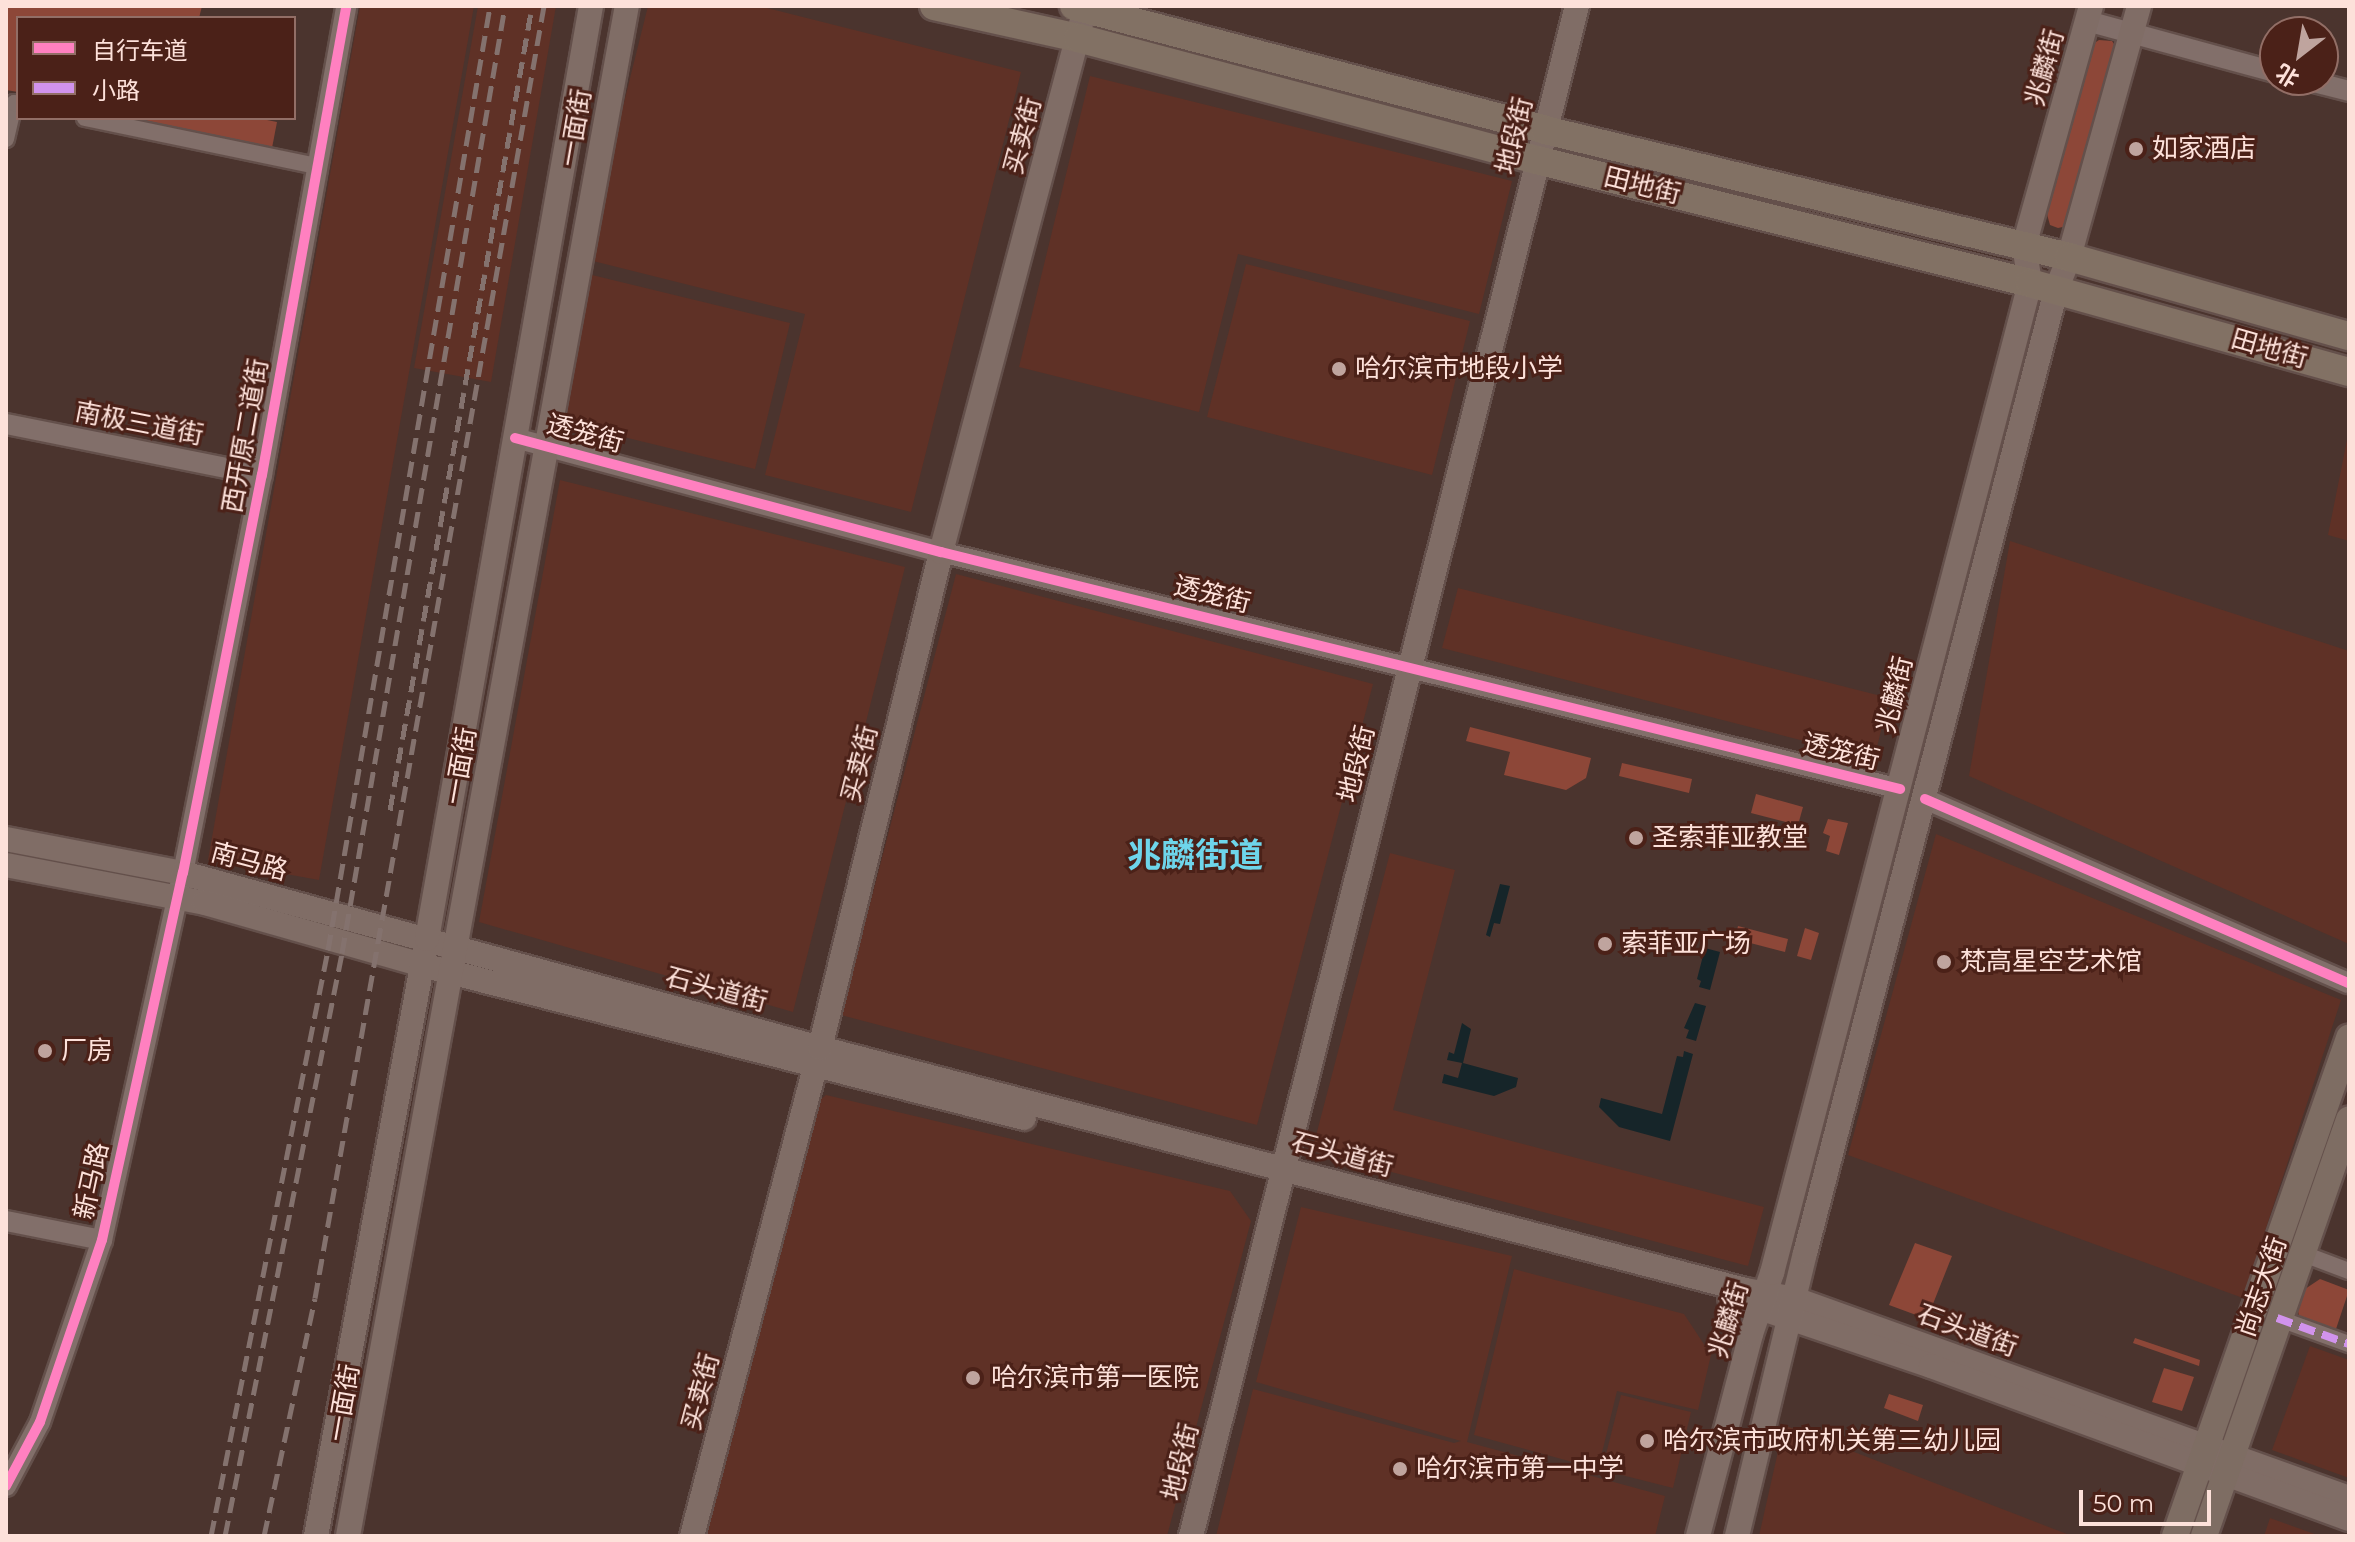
<!DOCTYPE html>
<html>
<head>
<meta charset="utf-8">
<style>
	body { margin:0 }
	#map { position:relative; width:2355px; height:1542px; overflow:hidden; background:#4b342e; font-family:Montserrat,"Noto Sans SC",sans-serif }
	div>[style] { position:absolute }
	.built>* { inset:0; background:#5f3126 }
	.green>* { inset:0; background:#8d4738 }
	.water>* { inset:0; background:#162529 }
	.roads { filter:drop-shadow(2px 0 #64504b) drop-shadow(-2px 0 #64504b) drop-shadow(0 2px #64504b) drop-shadow(0 -2px #64504b) }
	.minor>* { height:16px; margin:-8px; padding:0 8px; transform-origin:8px; border-radius:8px; background:#826f6a }
	.tertiary>* { height:20px; margin:-10px; padding:0 10px; transform-origin:10px; border-radius:10px; background:#826f6a }
	.secondary>* { height:24px; margin:-12px; padding:0 12px; transform-origin:12px; border-radius:12px; background:#806d66 }
	.primary>* { height:26px; margin:-13px; padding:0 13px; transform-origin:13px; border-radius:13px; background:#7e6d63 }
	.trunk>* { height:28px; margin:-14px; padding:0 14px; transform-origin:14px; border-radius:14px; background:#827164 }
	.rail>* { height:5px; margin-top:-2.5px; transform-origin:0; background:repeating-linear-gradient(90deg,#84726e 0 16px,transparent 0 24px) }
	.quiet>* { height:8px; margin-top:-4px; transform-origin:0; background:repeating-linear-gradient(90deg,#d193ec 0 16px,transparent 0 24px) }
	.cycleway>* { height:10px; margin:-5px; padding:0 5px; transform-origin:5px; border-radius:5px; background:#ff80c0 }
	.dots>* { width:22px; height:22px; translate:-50% -50%; box-sizing:border-box; border:4px solid #4b2118; border-radius:50% }
	span { translate:-50% -50%; white-space:nowrap; text-align:center; line-height:1.15; -webkit-text-stroke:6px #4b2118; paint-order:stroke }
	.street-label { font-size:26px; color:#fde1da }
	.poi-label { font-size:26px; color:#fde1da }
	.left { translate:0 -50%; text-align:left }
	.district-label { font-size:34px; color:#6ed5ea; font-weight:700 }
	.frame { position:absolute; inset:0; border:8px solid #fde1da; pointer-events:none }
	.legend { position:absolute; left:16px; top:16px; width:280px; height:104px; box-sizing:border-box; background:#4b2118; border:2px solid #926e66; margin:0; padding:10px 14px; list-style:none; font-size:24px; color:#fde1da }
	.legend li { display:flex; align-items:center; gap:16px; height:40px }
	.legend b { width:40px; border:2px solid #926e66 }
	.north { position:absolute; left:2259px; top:16px; width:80px; height:80px; box-sizing:border-box; background:#4b2118; border:2px solid #926e66; border-radius:50%; rotate:211deg; font-size:22px; font-weight:700; line-height:32px; text-align:center; color:#fde1da }
	.north::after { content:''; display:block; margin:auto; width:28px; height:36px; background:#bfa49e; clip-path:polygon(50% 0,100% 100%,50% 72%,0 100%) }
	.scale { position:absolute; left:2079px; top:1490px; width:132px; height:36px; box-sizing:border-box; border:4px solid #fde1da; border-top:0; padding-left:10px; font-size:24px; line-height:28px; white-space:nowrap; color:#fde1da; -webkit-text-stroke:6px #4b2118; paint-order:stroke }
</style>
</head>
<body>
<div id="map">
	<div class="built">
		<i style="clip-path:polygon(360px 6px,474px 6px,319px 880px,208px 860px)"></i>
		<i style="clip-path:polygon(478px 6px,556px 6px,491px 382px,414px 368px)"></i>
		<i style="clip-path:polygon(648px 6px,759px 6px,1021px 72px,911px 512px,765px 475px,805px 314px,585px 259px)"></i>
		<i style="clip-path:polygon(1090px 76px,1512px 181px,1479px 314px,1238px 254px,1199px 412px,1019px 367px)"></i>
		<i style="clip-path:polygon(1246px 264px,1470px 321px,1432px 475px,1207px 417px)"></i>
		<i style="clip-path:polygon(592px 275px,790px 323px,755px 469px,558px 421px)"></i>
		<i style="clip-path:polygon(2349px 430px,2349px 541px,2328px 535px)"></i>
		<i style="clip-path:polygon(560px 480px,905px 567px,793px 1012px,479px 922px)"></i>
		<i style="clip-path:polygon(2010px 541px,2349px 651px,2349px 944px,1969px 776px)"></i>
		<i style="clip-path:polygon(956px 574px,1373px 684px,1257px 1125px,841px 1015px)"></i>
		<i style="clip-path:polygon(1458px 588px,1889px 698px,1874px 759px,1442px 648px)"></i>
		<i style="clip-path:polygon(1936px 834px,2341px 1000px,2243px 1298px,1848px 1155px)"></i>
		<i style="clip-path:polygon(1390px 853px,1455px 870px,1393px 1110px,1764px 1207px,1748px 1266px,1312px 1151px)"></i>
		<i style="clip-path:polygon(826px 1095px,1230px 1191px,1251px 1221px,1167px 1536px,696px 1536px,809px 1109px)"></i>
		<i style="clip-path:polygon(1301px 1207px,1512px 1256px,1467px 1442px,1665px 1496px,1655px 1536px,1216px 1536px,1253px 1389px,1454px 1443px,1461px 1441px,1256px 1382px)"></i>
		<i style="clip-path:polygon(1514px 1269px,1684px 1314px,1711px 1355px,1698px 1410px,1617px 1391px,1598px 1469px,1474px 1435px)"></i>
		<i style="clip-path:polygon(2310px 1346px,2349px 1360px,2349px 1478px,2272px 1450px)"></i>
		<i style="clip-path:polygon(1621px 1395px,1691px 1412px,1673px 1488px,1602px 1470px)"></i>
		<i style="clip-path:polygon(1784px 1425px,2072px 1536px,1759px 1536px)"></i>
		<i style="clip-path:polygon(2270px 1518px,2320px 1536px,2264px 1536px)"></i>
	</div>
	<div class="green">
		<i style="clip-path:polygon(6px 6px,202px 6px,199px 18px,18px 18px,18px 92px,6px 90px)"></i>
		<i style="clip-path:polygon(2099px 40px,2112px 41px,2116px 47px,2067px 226px,2058px 228px,2050px 225px,2045px 207px,2088px 47px)"></i>
		<i style="clip-path:polygon(134px 118px,257px 118px,277px 122px,272px 148px)"></i>
		<i style="clip-path:polygon(1470px 727px,1591px 758px,1586px 778px,1566px 790px,1504px 775px,1510px 752px,1466px 741px)"></i>
		<i style="clip-path:polygon(1622px 763px,1692px 779px,1689px 793px,1619px 776px)"></i>
		<i style="clip-path:polygon(1756px 794px,1803px 807px,1798px 825px,1751px 813px)"></i>
		<i style="clip-path:polygon(1828px 819px,1848px 823px,1839px 855px,1826px 851px,1830px 836px,1823px 833px)"></i>
		<i style="clip-path:polygon(1738px 926px,1788px 939px,1785px 952px,1735px 939px)"></i>
		<i style="clip-path:polygon(1805px 928px,1819px 933px,1811px 960px,1797px 956px)"></i>
		<i style="clip-path:polygon(1915px 1243px,1952px 1256px,1927px 1319px,1889px 1305px)"></i>
		<i style="clip-path:polygon(2320px 1279px,2349px 1290px,2334px 1335px,2300px 1321px,2298px 1311px,2305px 1289px)"></i>
		<i style="clip-path:polygon(2135px 1338px,2200px 1360px,2199px 1366px,2133px 1343px)"></i>
		<i style="clip-path:polygon(2164px 1368px,2194px 1377px,2182px 1411px,2152px 1402px)"></i>
		<i style="clip-path:polygon(1889px 1394px,1923px 1405px,1918px 1421px,1884px 1408px)"></i>
	</div>
	<div class="water">
		<i style="clip-path:polygon(1500px 884px,1510px 886px,1500px 924px,1494px 923px,1490px 937px,1486px 935px)"></i>
		<i style="clip-path:polygon(1705px 948px,1720px 952px,1710px 990px,1699px 987px,1701px 981px,1697px 979px)"></i>
		<i style="clip-path:polygon(1695px 1003px,1706px 1006px,1696px 1041px,1686px 1038px,1689px 1030px,1684px 1028px)"></i>
		<i style="clip-path:polygon(1462px 1023px,1471px 1029px,1463px 1063px,1518px 1078px,1516px 1087px,1494px 1096px,1442px 1083px,1444px 1074px,1458px 1078px,1462px 1063px,1447px 1060px,1449px 1052px,1454px 1054px)"></i>
		<i style="clip-path:polygon(1684px 1051px,1693px 1054px,1670px 1141px,1619px 1127px,1599px 1107px,1601px 1098px,1662px 1114px,1677px 1056px,1683px 1057px)"></i>
	</div>
	<div class="roads">
		<div class="minor">
			<i style="left:85px;top:118px;width:237px;rotate:11.7deg"></i>
			<i style="left:6px;top:139px;width:37px;rotate:-77deg"></i>
			<i style="left:14px;top:103px;width:4px;rotate:14deg"></i>
			<i style="left:2301px;top:1253px;width:51px;rotate:20.6deg"></i>
			<i style="left:2277px;top:1318px;width:77px;rotate:19.9deg"></i>
		</div>
		<div class="tertiary">
			<i style="left:2087px;top:21px;width:195px;rotate:15.2deg"></i>
			<i style="left:2306px;top:80px;width:44px;rotate:14.3deg"></i>
			<i style="left:6px;top:424px;width:261px;rotate:11.3deg"></i>
			<i style="left:515px;top:438px;width:441px;rotate:15deg"></i>
			<i style="left:941px;top:552px;width:988px;rotate:13.88deg"></i>
			<i style="left:1925px;top:799px;width:462px;rotate:23.5deg"></i>
			<i style="left:6px;top:1221px;width:98px;rotate:11.2deg"></i>
			<i style="left:6px;top:1486px;width:72px;rotate:-62deg"></i>
			<i style="left:40px;top:1422px;width:192px;rotate:-71.2deg"></i>
			<i style="left:102px;top:1240px;width:376px;rotate:-77.6deg"></i>
			<i style="left:183px;top:873px;width:406px;rotate:-78.8deg"></i>
			<i style="left:262px;top:475px;width:476px;rotate:-79.8deg"></i>
		</div>
		<div class="secondary">
			<i style="left:6px;top:839px;width:180px;rotate:10.9deg"></i>
			<i style="left:183px;top:873px;width:661px;rotate:15.36deg"></i>
			<i style="left:820px;top:1048px;width:956px;rotate:14.66deg"></i>
			<i style="left:1745px;top:1290px;width:51px;rotate:10.2deg"></i>
			<i style="left:1795px;top:1299px;width:589px;rotate:19.76deg"></i>
			<i style="left:6px;top:865px;width:203px;rotate:10.8deg"></i>
			<i style="left:205px;top:903px;width:226px;rotate:15.9deg"></i>
			<i style="left:422px;top:965px;width:621px;rotate:14.26deg"></i>
			<i style="left:1730px;top:1298px;width:212px;rotate:18.7deg"></i>
			<i style="left:1931px;top:1366px;width:445px;rotate:20.1deg"></i>
			<i style="left:316px;top:1536px;width:607px;rotate:-79.47deg"></i>
			<i style="left:427px;top:939px;width:947px;rotate:-80.03deg"></i>
			<i style="left:348px;top:1536px;width:1555px;rotate:-79.67deg"></i>
			<i style="left:692px;top:1536px;width:505px;rotate:-75.3deg"></i>
			<i style="left:820px;top:1048px;width:511px;rotate:-76.29deg"></i>
			<i style="left:941px;top:552px;width:550px;rotate:-75.16deg"></i>
			<i style="left:1191px;top:1536px;width:1578px;rotate:-75.84deg"></i>
			<i style="left:1698px;top:1536px;width:209px;rotate:-75.3deg"></i>
			<i style="left:1751px;top:1334px;width:65px;rotate:-71deg"></i>
			<i style="left:1772px;top:1273px;width:1023px;rotate:-75.39deg"></i>
			<i style="left:2030px;top:283px;width:37px;rotate:-99deg"></i>
			<i style="left:2024px;top:246px;width:249px;rotate:-74.4deg"></i>
			<i style="left:1737px;top:1536px;width:291px;rotate:-76.5deg"></i>
			<i style="left:1805px;top:1253px;width:995px;rotate:-75.39deg"></i>
			<i style="left:2056px;top:290px;width:35px;rotate:-68deg"></i>
			<i style="left:2069px;top:257px;width:261px;rotate:-74.4deg"></i>
		</div>
		<div class="primary">
			<i style="left:2175px;top:1536px;width:528px;rotate:-70.74deg"></i>
			<i style="left:2204px;top:1536px;width:441px;rotate:-70.8deg"></i>
		</div>
		<div class="trunk">
			<i style="left:934px;top:6px;width:148px;rotate:12.5deg"></i>
			<i style="left:1078px;top:38px;width:475px;rotate:14.9deg"></i>
			<i style="left:1537px;top:160px;width:508px;rotate:14.01deg"></i>
			<i style="left:2030px;top:283px;width:331px;rotate:15.6deg"></i>
			<i style="left:1074px;top:6px;width:487px;rotate:14.7deg"></i>
			<i style="left:1545px;top:130px;width:539px;rotate:13.62deg"></i>
			<i style="left:2069px;top:257px;width:291px;rotate:15.8deg"></i>
		</div>
	</div>
	<div class="rail">
		<i style="left:390px;top:810px;width:816px;rotate:-79.98deg"></i>
		<i style="left:211px;top:1536px;width:598px;rotate:-78.71deg"></i>
		<i style="left:328px;top:950px;width:958px;rotate:-80.26deg"></i>
		<i style="left:225px;top:1536px;width:595px;rotate:-78.65deg"></i>
		<i style="left:342px;top:953px;width:961px;rotate:-80.23deg"></i>
		<i style="left:264px;top:1536px;width:243px;rotate:-77.9deg"></i>
		<i style="left:315px;top:1298px;width:1312px;rotate:-79.95deg"></i>
	</div>
	<div class="quiet">
		<i style="left:2277px;top:1318px;width:77px;rotate:19.9deg"></i>
	</div>
	<div class="cycleway">
		<i style="left:515px;top:438px;width:441px;rotate:15deg"></i>
		<i style="left:941px;top:552px;width:988px;rotate:13.88deg"></i>
		<i style="left:1925px;top:799px;width:462px;rotate:23.5deg"></i>
		<i style="left:6px;top:1486px;width:72px;rotate:-62deg"></i>
		<i style="left:40px;top:1422px;width:192px;rotate:-71.2deg"></i>
		<i style="left:102px;top:1240px;width:376px;rotate:-77.6deg"></i>
		<i style="left:183px;top:873px;width:406px;rotate:-78.8deg"></i>
		<i style="left:262px;top:475px;width:476px;rotate:-79.8deg"></i>
	</div>
	<div class="dots">
		<i style="left:2136px;top:149px;background:#bfa49e"></i>
		<i style="left:1339px;top:369px;background:#bfa49e"></i>
		<i style="left:1636px;top:838px;background:#bfa49e"></i>
		<i style="left:1605px;top:944px;background:#bfa49e"></i>
		<i style="left:1944px;top:962px;background:#bfa49e"></i>
		<i style="left:45px;top:1051px;background:#bfa49e"></i>
		<i style="left:973px;top:1378px;background:#bfa49e"></i>
		<i style="left:1647px;top:1441px;background:#bfa49e"></i>
		<i style="left:1400px;top:1469px;background:#bfa49e"></i>
	</div>
	<div class="street-label">
		<span style="left:2045px;top:68px;rotate:-74deg">兆麟街</span>
		<span style="left:576px;top:128px;rotate:-80deg">一面街</span>
		<span style="left:1023px;top:136px;rotate:-75deg">买卖街</span>
		<span style="left:1515px;top:136px;rotate:-76deg">地段街</span>
		<span style="left:1642px;top:186px;rotate:14deg">田地街</span>
		<span style="left:2269px;top:349px;rotate:16deg">田地街</span>
		<span style="left:139px;top:424px;rotate:11deg">南极三道街</span>
		<span style="left:585px;top:434px;rotate:15deg">透笼街</span>
		<span style="left:246px;top:436px;rotate:-80deg">西开原二道街</span>
		<span style="left:1212px;top:595px;rotate:14deg">透笼街</span>
		<span style="left:1895px;top:695px;rotate:-76deg">兆麟街</span>
		<span style="left:1841px;top:752px;rotate:14deg">透笼街</span>
		<span style="left:860px;top:764px;rotate:-76deg">买卖街</span>
		<span style="left:1357px;top:764px;rotate:-76deg">地段街</span>
		<span style="left:461px;top:766px;rotate:-80deg">一面街</span>
		<span style="left:249px;top:862px;rotate:15deg">南马路</span>
		<span style="left:716px;top:990px;rotate:15deg">石头道街</span>
		<span style="left:1342px;top:1155px;rotate:15deg">石头道街</span>
		<span style="left:92px;top:1181px;rotate:-78deg">新马路</span>
		<span style="left:2262px;top:1287px;rotate:-71deg">尚志大街</span>
		<span style="left:1729px;top:1320px;rotate:-73deg">兆麟街</span>
		<span style="left:1967px;top:1331px;rotate:20deg">石头道街</span>
		<span style="left:701px;top:1392px;rotate:-75deg">买卖街</span>
		<span style="left:344px;top:1403px;rotate:-80deg">一面街</span>
		<span style="left:1181px;top:1462px;rotate:-76deg">地段街</span>
	</div>
	<div class="poi-label">
		<span class="left" style="left:2152px;top:149px">如家酒店</span>
		<span class="left" style="left:1355px;top:369px">哈尔滨市地段小学</span>
		<span class="left" style="left:1652px;top:838px">圣索菲亚教堂</span>
		<span class="left" style="left:1621px;top:944px">索菲亚广场</span>
		<span class="left" style="left:1960px;top:962px">梵高星空艺术馆</span>
		<span class="left" style="left:61px;top:1051px">厂房</span>
		<span class="left" style="left:991px;top:1378px">哈尔滨市第一医院</span>
		<span class="left" style="left:1663px;top:1441px">哈尔滨市政府机关第三幼儿园</span>
		<span class="left" style="left:1416px;top:1469px">哈尔滨市第一中学</span>
	</div>
	<div class="district-label">
		<span style="left:1195px;top:856px">兆麟街道</span>
	</div>
	<div class="frame"></div>
	<ul class="legend">
	<li><b style="height:10px;background:#ff80c0"></b>自行车道</li>
	<li><b style="height:10px;background:#d193ec"></b>小路</li>
	</ul>
	<div class="north">北</div>
	<div class="scale">50 m</div>
</div>
</body>
</html>
